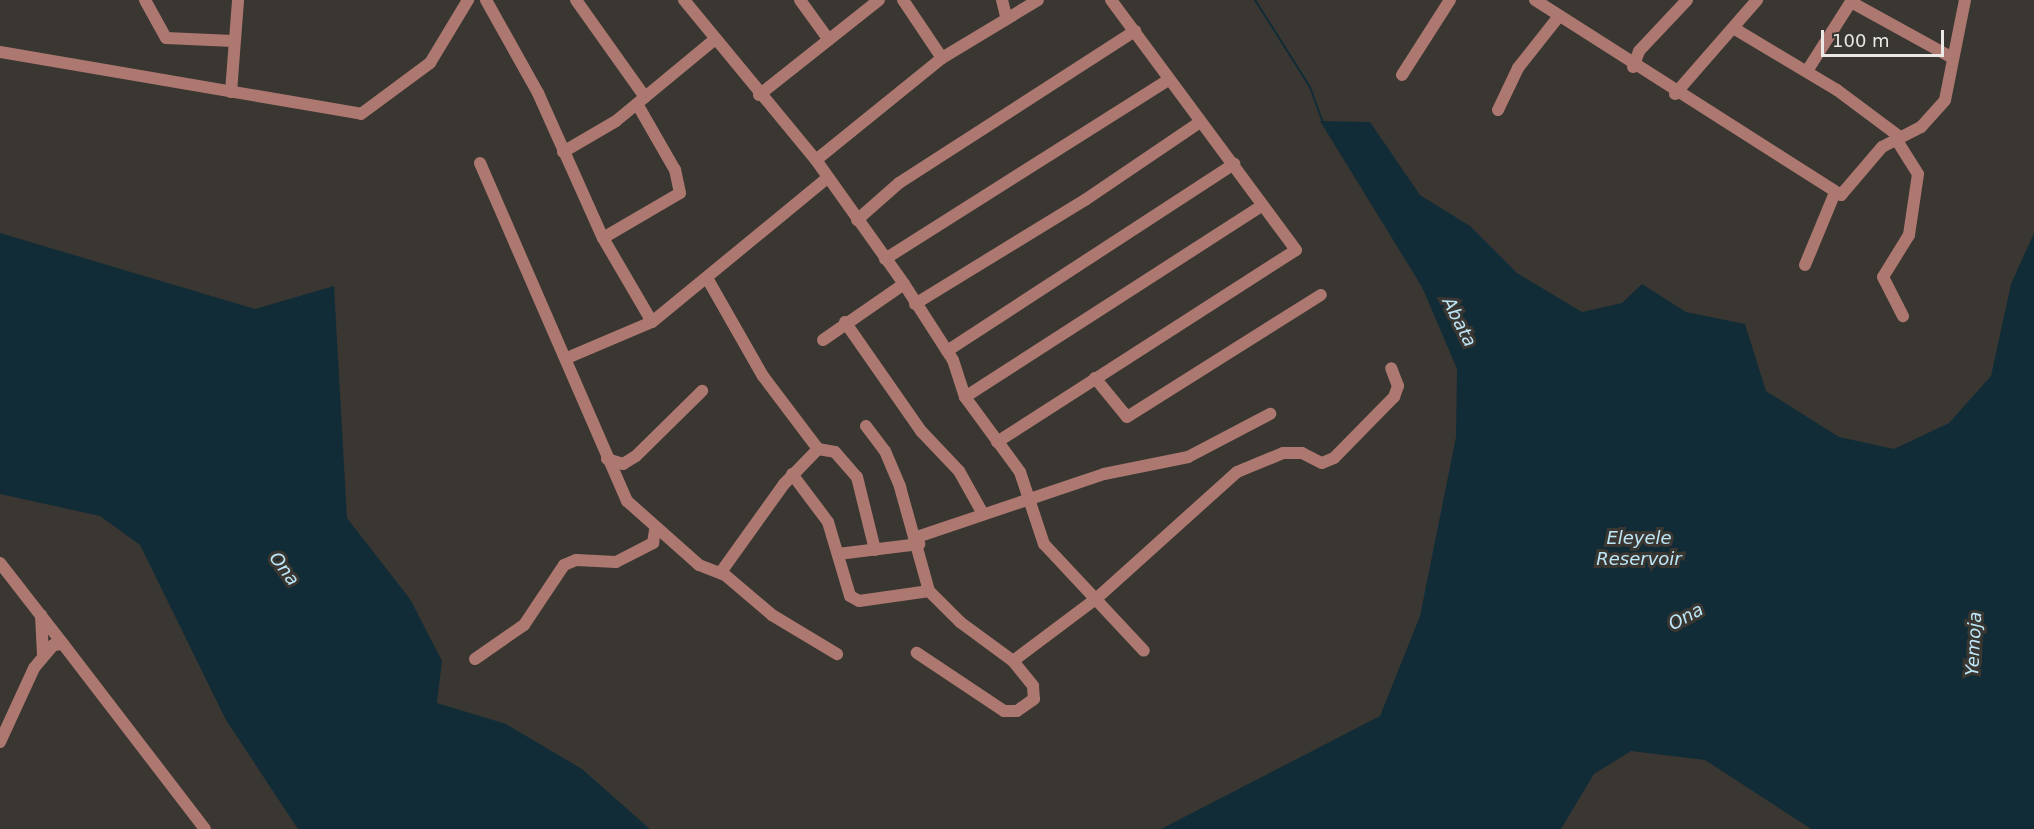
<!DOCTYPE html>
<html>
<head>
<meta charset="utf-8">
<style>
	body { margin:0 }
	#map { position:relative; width:2034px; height:829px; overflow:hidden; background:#3a3732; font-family:"DejaVu Sans",sans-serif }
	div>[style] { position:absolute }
	.water>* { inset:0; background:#112c36 }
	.stream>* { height:2px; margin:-1px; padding:0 1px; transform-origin:1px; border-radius:1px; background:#112c36 }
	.minor>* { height:12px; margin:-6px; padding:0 6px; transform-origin:6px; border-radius:6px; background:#ad7870 }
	span { translate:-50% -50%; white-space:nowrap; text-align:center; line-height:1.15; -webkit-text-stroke:6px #3a3732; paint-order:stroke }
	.water-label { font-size:18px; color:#bde7f8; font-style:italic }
	.scale { position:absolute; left:1821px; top:30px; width:123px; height:27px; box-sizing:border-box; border:3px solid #ebe9e6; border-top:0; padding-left:8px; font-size:18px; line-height:21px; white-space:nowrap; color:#ebe9e6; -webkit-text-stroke:4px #3a3732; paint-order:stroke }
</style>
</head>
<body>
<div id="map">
	<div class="water">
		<i style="clip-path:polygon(1320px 121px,1370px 122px,1420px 195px,1470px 226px,1517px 273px,1582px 312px,1622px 303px,1642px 284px,1686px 312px,1745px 324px,1766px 391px,1839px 437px,1894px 449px,1949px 423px,1991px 376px,2011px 284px,2034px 233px,2034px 829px,1811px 829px,1705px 760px,1631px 751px,1594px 774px,1561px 829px,1161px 829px,1380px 716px,1420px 616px,1456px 437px,1457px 369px,1422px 287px)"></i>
		<i style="clip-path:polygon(0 233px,255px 309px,334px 286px,347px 518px,410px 599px,442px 661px,437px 703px,506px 724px,582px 769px,650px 829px,298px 829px,226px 720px,140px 545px,100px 516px,0 494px)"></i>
	</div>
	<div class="stream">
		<i style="left:1255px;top:0;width:103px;rotate:57.7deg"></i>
		<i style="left:1310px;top:87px;width:37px;rotate:70deg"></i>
	</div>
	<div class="minor">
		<i style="left:145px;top:0;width:43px;rotate:61.1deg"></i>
		<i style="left:166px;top:38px;width:67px;rotate:2.6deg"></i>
		<i style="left:486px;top:0;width:107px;rotate:60.8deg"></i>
		<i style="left:538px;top:93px;width:159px;rotate:65.9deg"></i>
		<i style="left:603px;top:238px;width:97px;rotate:59.7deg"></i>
		<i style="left:576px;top:0;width:119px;rotate:54.6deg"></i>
		<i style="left:684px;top:0;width:207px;rotate:50.5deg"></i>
		<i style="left:816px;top:160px;width:152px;rotate:54.6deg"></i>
		<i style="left:904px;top:284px;width:90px;rotate:57.2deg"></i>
		<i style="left:953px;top:360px;width:39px;rotate:72deg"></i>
		<i style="left:965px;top:397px;width:93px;rotate:53.7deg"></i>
		<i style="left:1020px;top:472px;width:76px;rotate:71.6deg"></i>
		<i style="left:1044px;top:544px;width:146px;rotate:46.9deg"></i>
		<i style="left:800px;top:0;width:49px;rotate:54.1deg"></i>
		<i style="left:903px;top:0;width:70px;rotate:56.1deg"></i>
		<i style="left:1002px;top:0;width:16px;rotate:76deg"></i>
		<i style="left:1535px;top:0;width:363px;rotate:32.5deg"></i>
		<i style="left:1841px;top:195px;width:63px;rotate:-49.5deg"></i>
		<i style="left:1882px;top:147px;width:44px;rotate:-27.1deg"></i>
		<i style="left:1921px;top:127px;width:36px;rotate:-48deg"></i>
		<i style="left:1945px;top:100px;width:102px;rotate:-78.7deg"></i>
		<i style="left:1851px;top:2px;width:116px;rotate:28.8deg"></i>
		<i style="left:1735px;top:29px;width:119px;rotate:30.9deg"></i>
		<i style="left:1837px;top:90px;width:79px;rotate:36.7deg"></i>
		<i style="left:0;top:52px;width:366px;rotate:9.7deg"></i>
		<i style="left:361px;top:114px;width:86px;rotate:-36.5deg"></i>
		<i style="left:430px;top:63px;width:74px;rotate:-58.9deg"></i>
		<i style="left:1633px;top:67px;width:17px;rotate:-69deg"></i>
		<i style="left:1639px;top:51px;width:70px;rotate:-46.7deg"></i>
		<i style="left:1807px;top:71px;width:84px;rotate:-57.6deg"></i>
		<i style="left:1402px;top:75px;width:89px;rotate:-57.4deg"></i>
		<i style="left:231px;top:92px;width:92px;rotate:-85.6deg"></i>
		<i style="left:1675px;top:94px;width:125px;rotate:-48.9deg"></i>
		<i style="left:759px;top:95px;width:153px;rotate:-38.4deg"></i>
		<i style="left:1498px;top:110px;width:47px;rotate:-64.5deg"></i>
		<i style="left:1518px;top:68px;width:66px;rotate:-51.7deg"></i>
		<i style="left:1896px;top:139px;width:41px;rotate:57.8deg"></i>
		<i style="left:1918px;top:174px;width:62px;rotate:98.4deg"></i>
		<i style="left:1909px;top:235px;width:49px;rotate:121.8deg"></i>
		<i style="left:1883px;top:277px;width:44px;rotate:62.9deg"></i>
		<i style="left:563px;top:152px;width:61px;rotate:-30.3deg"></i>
		<i style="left:616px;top:121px;width:129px;rotate:-39.6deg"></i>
		<i style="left:816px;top:160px;width:162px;rotate:-39deg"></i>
		<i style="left:942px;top:58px;width:112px;rotate:-31.1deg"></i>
		<i style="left:480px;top:163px;width:369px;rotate:66.5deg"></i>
		<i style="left:627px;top:501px;width:96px;rotate:41.6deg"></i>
		<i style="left:699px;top:565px;width:28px;rotate:21deg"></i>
		<i style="left:725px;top:575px;width:62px;rotate:40.4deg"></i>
		<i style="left:772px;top:615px;width:76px;rotate:31deg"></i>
		<i style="left:857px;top:220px;width:56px;rotate:-41.4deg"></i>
		<i style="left:899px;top:183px;width:281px;rotate:-32.8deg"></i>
		<i style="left:603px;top:238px;width:89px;rotate:-30.3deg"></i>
		<i style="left:680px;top:193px;width:24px;rotate:-102deg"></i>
		<i style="left:675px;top:170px;width:76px;rotate:-119.9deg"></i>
		<i style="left:885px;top:259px;width:333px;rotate:-32.3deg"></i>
		<i style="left:1805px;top:265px;width:76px;rotate:-67.5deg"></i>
		<i style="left:707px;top:278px;width:113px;rotate:60.3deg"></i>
		<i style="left:763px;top:376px;width:91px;rotate:53deg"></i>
		<i style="left:915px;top:304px;width:199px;rotate:-31.5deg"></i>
		<i style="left:1085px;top:200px;width:139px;rotate:-34.1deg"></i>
		<i style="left:845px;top:322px;width:133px;rotate:55.1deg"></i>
		<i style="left:921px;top:431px;width:55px;rotate:46.5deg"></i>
		<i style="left:959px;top:471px;width:49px;rotate:60.8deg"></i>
		<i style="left:823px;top:340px;width:98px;rotate:-34.7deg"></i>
		<i style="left:947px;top:351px;width:343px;rotate:-33.1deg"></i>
		<i style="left:567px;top:358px;width:92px;rotate:-23deg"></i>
		<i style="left:652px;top:322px;width:225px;rotate:-39.4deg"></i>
		<i style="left:1095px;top:378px;width:50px;rotate:50.6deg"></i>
		<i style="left:1127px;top:417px;width:229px;rotate:-32.2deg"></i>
		<i style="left:965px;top:397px;width:354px;rotate:-32.8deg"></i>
		<i style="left:866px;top:426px;width:31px;rotate:53deg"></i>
		<i style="left:885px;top:451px;width:39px;rotate:67deg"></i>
		<i style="left:900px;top:487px;width:108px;rotate:74.4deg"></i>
		<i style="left:997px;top:442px;width:355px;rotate:-32.7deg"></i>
		<i style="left:1296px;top:250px;width:311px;rotate:-126.5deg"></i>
		<i style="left:607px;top:459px;width:17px;rotate:17deg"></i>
		<i style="left:623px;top:464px;width:15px;rotate:-32deg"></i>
		<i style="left:636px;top:456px;width:93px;rotate:-44.6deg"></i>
		<i style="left:792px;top:474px;width:60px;rotate:53.1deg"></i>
		<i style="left:828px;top:522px;width:77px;rotate:73.4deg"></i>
		<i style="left:850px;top:596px;width:10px;rotate:29deg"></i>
		<i style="left:859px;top:601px;width:71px;rotate:-8.1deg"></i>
		<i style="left:929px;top:591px;width:44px;rotate:45deg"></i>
		<i style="left:960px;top:622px;width:66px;rotate:36.3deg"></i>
		<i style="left:1013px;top:661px;width:32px;rotate:51deg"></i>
		<i style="left:1033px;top:686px;width:13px;rotate:86deg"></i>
		<i style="left:1034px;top:699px;width:21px;rotate:145deg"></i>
		<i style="left:1017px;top:711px;width:13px;rotate:180deg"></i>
		<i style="left:1004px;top:711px;width:105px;rotate:-146.3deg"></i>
		<i style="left:917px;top:537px;width:197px;rotate:-18.6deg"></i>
		<i style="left:1104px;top:474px;width:86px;rotate:-11.4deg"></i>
		<i style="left:1188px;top:457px;width:93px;rotate:-27.7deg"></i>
		<i style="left:838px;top:554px;width:82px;rotate:-7deg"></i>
		<i style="left:0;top:563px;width:103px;rotate:52.1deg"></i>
		<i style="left:721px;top:572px;width:108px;rotate:-54.4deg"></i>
		<i style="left:784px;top:484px;width:49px;rotate:-45.8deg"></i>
		<i style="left:818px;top:449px;width:17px;rotate:10deg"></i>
		<i style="left:835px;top:452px;width:33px;rotate:49deg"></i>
		<i style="left:857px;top:477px;width:75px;rotate:76.1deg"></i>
		<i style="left:41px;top:615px;width:40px;rotate:87.1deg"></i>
		<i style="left:475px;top:659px;width:60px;rotate:-34.8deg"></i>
		<i style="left:524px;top:625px;width:72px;rotate:-56.3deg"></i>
		<i style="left:564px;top:565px;width:13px;rotate:-23deg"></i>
		<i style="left:576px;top:560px;width:40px;rotate:2.9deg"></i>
		<i style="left:616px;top:562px;width:42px;rotate:-27.2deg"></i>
		<i style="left:653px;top:543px;width:13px;rotate:-81deg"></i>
		<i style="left:1013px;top:661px;width:105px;rotate:-36.9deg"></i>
		<i style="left:1097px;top:598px;width:188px;rotate:-42deg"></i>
		<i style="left:1237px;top:472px;width:50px;rotate:-22.4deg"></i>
		<i style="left:1283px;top:453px;width:19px"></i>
		<i style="left:1302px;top:453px;width:22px;rotate:27deg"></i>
		<i style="left:1322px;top:463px;width:13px;rotate:-23deg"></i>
		<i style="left:1334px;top:458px;width:86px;rotate:-45.5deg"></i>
		<i style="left:1394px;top:397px;width:12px;rotate:-70deg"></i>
		<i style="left:1398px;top:386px;width:19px;rotate:-111deg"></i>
		<i style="left:0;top:742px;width:81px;rotate:-65.3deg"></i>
		<i style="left:34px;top:668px;width:30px;rotate:-50deg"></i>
		<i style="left:53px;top:645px;width:10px;rotate:-6deg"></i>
		<i style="left:63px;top:644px;width:233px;rotate:52.5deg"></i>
	</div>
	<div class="water-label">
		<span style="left:1459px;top:322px;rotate:63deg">Abata</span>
		<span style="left:1639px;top:549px">Eleyele<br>Reservoir</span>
		<span style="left:284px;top:569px;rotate:53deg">Ona</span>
		<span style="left:1686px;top:617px;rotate:-29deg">Ona</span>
		<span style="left:1974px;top:644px;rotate:-87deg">Yemoja</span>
	</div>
	<div class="scale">100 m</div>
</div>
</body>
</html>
